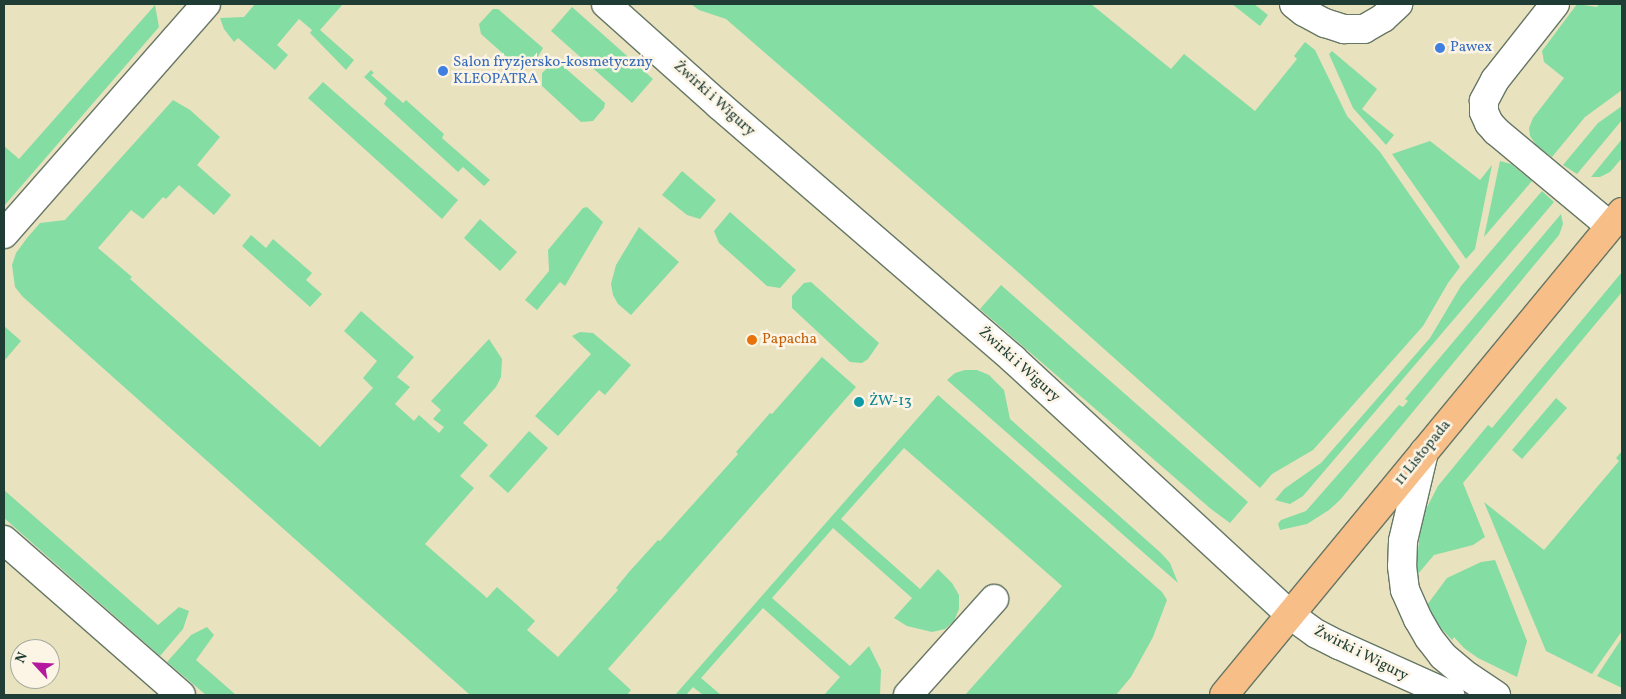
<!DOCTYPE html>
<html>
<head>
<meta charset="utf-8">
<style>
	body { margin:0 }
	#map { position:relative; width:1626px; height:699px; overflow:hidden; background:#e9e2bf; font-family:Vollkorn,serif }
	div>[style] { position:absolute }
	.green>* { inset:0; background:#84dda3 }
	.roads { filter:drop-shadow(1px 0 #667765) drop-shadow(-1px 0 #667765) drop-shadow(0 1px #667765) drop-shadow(0 -1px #667765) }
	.minor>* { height:28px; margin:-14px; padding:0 14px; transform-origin:14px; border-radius:14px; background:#fff }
	.major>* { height:28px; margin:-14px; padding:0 14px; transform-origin:14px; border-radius:14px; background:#f7be87 }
	.dots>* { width:14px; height:14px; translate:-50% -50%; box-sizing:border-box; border:2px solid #fcf5e5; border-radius:50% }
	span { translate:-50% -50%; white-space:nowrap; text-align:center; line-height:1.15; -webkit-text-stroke:5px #fcf5e5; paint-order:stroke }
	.shop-label { font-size:15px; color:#366cbe }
	.left { translate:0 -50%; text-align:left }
	.street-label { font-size:15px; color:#1f3d34 }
	.food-label { font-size:15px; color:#c56008 }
	.culture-label { font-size:15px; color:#0d838f }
	.frame { position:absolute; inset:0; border:5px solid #1f3d34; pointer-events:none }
	.north { position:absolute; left:10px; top:639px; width:50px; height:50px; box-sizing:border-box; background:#fcf5e5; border:1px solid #a4ab9e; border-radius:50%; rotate:295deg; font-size:14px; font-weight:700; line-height:20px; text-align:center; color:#1f3d34 }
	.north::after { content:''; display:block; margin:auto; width:18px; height:22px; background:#b5179e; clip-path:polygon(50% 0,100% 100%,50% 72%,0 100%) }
</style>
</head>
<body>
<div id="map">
	<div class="green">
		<i style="clip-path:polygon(255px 4px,343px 4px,320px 30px,354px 60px,346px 70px,310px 33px,312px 30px,299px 19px,277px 45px,288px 55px,275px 70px,238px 38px,234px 42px,224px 29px,220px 18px,244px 17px)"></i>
		<i style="clip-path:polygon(691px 4px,1091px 4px,1171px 69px,1184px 54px,1255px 111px,1297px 59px,1294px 56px,1305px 42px,1315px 50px,1347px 116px,1380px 152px,1460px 267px,1448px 283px,1423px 326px,1313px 450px,1272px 474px,1260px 488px,1011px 266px,726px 19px,699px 10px)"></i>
		<i style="clip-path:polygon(1232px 4px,1254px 4px,1268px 15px,1260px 26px)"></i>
		<i style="clip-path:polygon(1577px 4px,1597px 7px,1599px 4px,1622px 4px,1622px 90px,1585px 117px,1552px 157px,1537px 146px,1530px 136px,1529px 128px,1533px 118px,1564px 78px,1544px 62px,1542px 51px)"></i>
		<i style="clip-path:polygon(155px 5px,159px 27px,4px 206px,4px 146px,19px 159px)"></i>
		<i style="clip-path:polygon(572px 7px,653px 79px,632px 103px,551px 31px)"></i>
		<i style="clip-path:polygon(493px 9px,498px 9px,543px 48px,535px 62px,523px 68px,517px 66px,481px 34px,479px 24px)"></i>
		<i style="clip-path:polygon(1332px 51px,1377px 89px,1362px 109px,1394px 135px,1386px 145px,1353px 108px,1329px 54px)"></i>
		<i style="clip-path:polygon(556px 60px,605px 103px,604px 108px,593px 121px,581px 122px,542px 86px,542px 73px)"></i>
		<i style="clip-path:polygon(371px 70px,374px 73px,371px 75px,403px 103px,406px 100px,444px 134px,442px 138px,490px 180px,484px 186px,463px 167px,458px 172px,384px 104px,387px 98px,364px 77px)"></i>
		<i style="clip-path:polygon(323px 82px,458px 200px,442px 219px,308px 98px)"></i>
		<i style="clip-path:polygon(173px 100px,190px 110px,220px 137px,197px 165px,231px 195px,214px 215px,179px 185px,166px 199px,163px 197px,143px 219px,131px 210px,98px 248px,132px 277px,130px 279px,320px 447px,373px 388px,363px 378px,377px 361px,344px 331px,361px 311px,414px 357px,397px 377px,410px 387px,395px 404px,414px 421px,419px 415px,439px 433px,444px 427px,433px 419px,441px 410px,431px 401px,489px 339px,502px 359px,501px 377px,496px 387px,463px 423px,488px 445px,460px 476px,474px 488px,425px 544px,487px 598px,497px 587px,535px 621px,527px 630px,558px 657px,618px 590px,616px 588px,629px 572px,658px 540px,660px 541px,738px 454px,736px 452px,770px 413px,772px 414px,822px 357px,856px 387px,608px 669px,631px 690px,627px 695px,470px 695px,22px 296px,15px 287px,12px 265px,16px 253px,27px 238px,40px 223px,65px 220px)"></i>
		<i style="clip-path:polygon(1622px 106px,1622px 120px,1577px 174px,1563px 165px,1598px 123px)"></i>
		<i style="clip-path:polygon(1622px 139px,1622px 158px,1610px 172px,1600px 177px,1591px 177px)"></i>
		<i style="clip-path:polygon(1430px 141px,1480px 180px,1492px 165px,1475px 249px,1466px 259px,1392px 154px)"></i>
		<i style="clip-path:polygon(1500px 161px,1511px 164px,1532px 181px,1484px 237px)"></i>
		<i style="clip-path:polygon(682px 171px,716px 200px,700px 219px,687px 215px,662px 195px)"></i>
		<i style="clip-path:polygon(1542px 191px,1554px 202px,1303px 496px,1290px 504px,1275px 500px,1284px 489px,1321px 463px,1430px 338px,1461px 286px)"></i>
		<i style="clip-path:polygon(587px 207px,603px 222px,565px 286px,560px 282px,537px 310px,525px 300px,549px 271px,548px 250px,583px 208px)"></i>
		<i style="clip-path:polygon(730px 212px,796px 270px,780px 288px,767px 286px,719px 243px,714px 231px)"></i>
		<i style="clip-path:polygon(1561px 214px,1563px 224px,1559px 235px,1340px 500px,1329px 510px,1307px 524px,1280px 530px,1278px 524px,1281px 520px,1306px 511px,1399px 405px,1403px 407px,1408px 401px,1405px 399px)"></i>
		<i style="clip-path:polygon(480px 219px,517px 252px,500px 271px,464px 238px)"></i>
		<i style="clip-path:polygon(639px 227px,679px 262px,631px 315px,618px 304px,613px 295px,611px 284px,616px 265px)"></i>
		<i style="clip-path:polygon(251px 235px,266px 248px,273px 239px,312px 273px,306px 280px,322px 294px,310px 307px,242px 246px)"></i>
		<i style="clip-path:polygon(1622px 272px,1622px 292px,1463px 483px,1485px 537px,1473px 545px,1434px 555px,1418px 574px,1417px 559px,1421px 524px,1425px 511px,1438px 486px,1488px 425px,1492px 428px)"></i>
		<i style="clip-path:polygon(811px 282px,879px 343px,868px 359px,862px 363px,850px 362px,792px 308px,792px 296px,804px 283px)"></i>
		<i style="clip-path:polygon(1001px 285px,1248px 502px,1230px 523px,1211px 509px,980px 309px)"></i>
		<i style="clip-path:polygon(4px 326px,21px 341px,4px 361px)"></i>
		<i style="clip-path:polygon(580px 332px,593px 333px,631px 365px,605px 395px,599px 390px,558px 436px,535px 416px,591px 354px,572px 336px)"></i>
		<i style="clip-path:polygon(965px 370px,977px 370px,989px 375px,1004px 390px,1010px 419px,1161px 553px,1170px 563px,1178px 583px,947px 380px,955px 373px)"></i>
		<i style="clip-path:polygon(938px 395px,1162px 592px,1167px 600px,1153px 637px,1131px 677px,1116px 695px,965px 695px,1062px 586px,904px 448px,841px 519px,920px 589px,938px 569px,952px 583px,959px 595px,959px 609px,954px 621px,945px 629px,932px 632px,907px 626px,894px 618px,912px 598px,833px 528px,772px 598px,850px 666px,869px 646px,881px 670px,880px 695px,824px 695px,840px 677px,763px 608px,701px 678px,721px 695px,703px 695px,693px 687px,686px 695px,675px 695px)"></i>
		<i style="clip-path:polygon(1556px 398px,1567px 408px,1522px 459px,1512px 450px)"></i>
		<i style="clip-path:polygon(529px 431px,548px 448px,508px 493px,489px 476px)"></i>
		<i style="clip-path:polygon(1622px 451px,1622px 631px,1592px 674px,1546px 651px,1484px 502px,1544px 550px,1619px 461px,1616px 458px)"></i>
		<i style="clip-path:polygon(4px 490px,158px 625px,179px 607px,189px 611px,183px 629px,160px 656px,4px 518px)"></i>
		<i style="clip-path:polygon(1495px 560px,1527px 641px,1517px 677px,1478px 658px,1464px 648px,1454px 637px,1452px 640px,1440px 627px,1427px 605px,1447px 578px,1481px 562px)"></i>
		<i style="clip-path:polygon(207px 627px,214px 635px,196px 660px,236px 695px,206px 695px,167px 662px,191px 635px)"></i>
		<i style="clip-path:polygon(1622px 638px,1622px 688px,1597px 676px)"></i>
	</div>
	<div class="roads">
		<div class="minor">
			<i style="left:606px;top:4px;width:152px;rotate:41.8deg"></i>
			<i style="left:719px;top:105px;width:389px;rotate:40.8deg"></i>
			<i style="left:1013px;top:359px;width:376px;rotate:42.7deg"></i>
			<i style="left:1289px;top:614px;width:34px;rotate:36deg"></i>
			<i style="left:1317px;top:634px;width:25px;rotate:27deg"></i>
			<i style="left:1339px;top:645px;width:122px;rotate:24.2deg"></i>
			<i style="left:1294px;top:4px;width:13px;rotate:39deg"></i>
			<i style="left:1304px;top:12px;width:24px;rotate:28deg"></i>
			<i style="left:1325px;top:23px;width:20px;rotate:18deg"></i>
			<i style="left:1344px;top:29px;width:20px"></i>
			<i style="left:1364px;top:29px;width:22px;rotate:-30deg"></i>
			<i style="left:1383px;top:18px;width:21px;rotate:-43deg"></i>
			<i style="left:1555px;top:4px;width:97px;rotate:128.3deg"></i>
			<i style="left:1495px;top:80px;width:24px;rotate:118deg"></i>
			<i style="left:1484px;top:101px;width:11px;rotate:90deg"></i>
			<i style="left:1484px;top:112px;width:12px;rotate:66deg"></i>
			<i style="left:1489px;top:123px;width:11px;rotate:49deg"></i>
			<i style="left:1496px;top:131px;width:148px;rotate:39.8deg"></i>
			<i style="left:4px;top:234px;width:306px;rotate:-48.7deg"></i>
			<i style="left:1424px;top:452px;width:91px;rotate:103.3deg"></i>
			<i style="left:1403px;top:541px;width:25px;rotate:92deg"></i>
			<i style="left:1402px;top:566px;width:24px;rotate:83deg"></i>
			<i style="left:1405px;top:590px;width:32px;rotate:66deg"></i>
			<i style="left:1418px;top:619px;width:22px;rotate:60deg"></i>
			<i style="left:1429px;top:638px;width:23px;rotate:52deg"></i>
			<i style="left:1443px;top:656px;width:26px;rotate:40deg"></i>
			<i style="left:1463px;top:673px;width:40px;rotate:34deg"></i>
			<i style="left:4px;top:540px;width:235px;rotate:41.2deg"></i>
			<i style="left:908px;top:695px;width:129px;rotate:-48.1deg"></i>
		</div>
		<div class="major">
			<i style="left:1224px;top:695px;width:626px;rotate:-50.51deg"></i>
		</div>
	</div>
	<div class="dots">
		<i style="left:1440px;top:48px;background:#3f7fe0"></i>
		<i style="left:443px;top:71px;background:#3f7fe0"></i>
		<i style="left:752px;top:340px;background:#e8710a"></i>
		<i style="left:859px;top:402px;background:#0f9aa8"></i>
	</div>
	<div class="shop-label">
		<span class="left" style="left:1450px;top:48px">Pawex</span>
		<span class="left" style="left:453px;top:71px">Salon fryzjersko-kosmetyczny<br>KLEOPATRA</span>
	</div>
	<div class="street-label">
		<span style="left:714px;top:99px;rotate:42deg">Żwirki i Wigury</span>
		<span style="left:1019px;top:365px;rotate:42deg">Żwirki i Wigury</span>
		<span style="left:1423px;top:453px;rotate:-51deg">11 Listopada</span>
		<span style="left:1361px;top:654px;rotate:27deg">Żwirki i Wigury</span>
	</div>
	<div class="food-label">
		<span class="left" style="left:762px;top:340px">Papacha</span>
	</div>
	<div class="culture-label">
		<span class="left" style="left:869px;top:402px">ŻW-13</span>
	</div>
	<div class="frame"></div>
	<div class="north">N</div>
</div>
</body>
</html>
